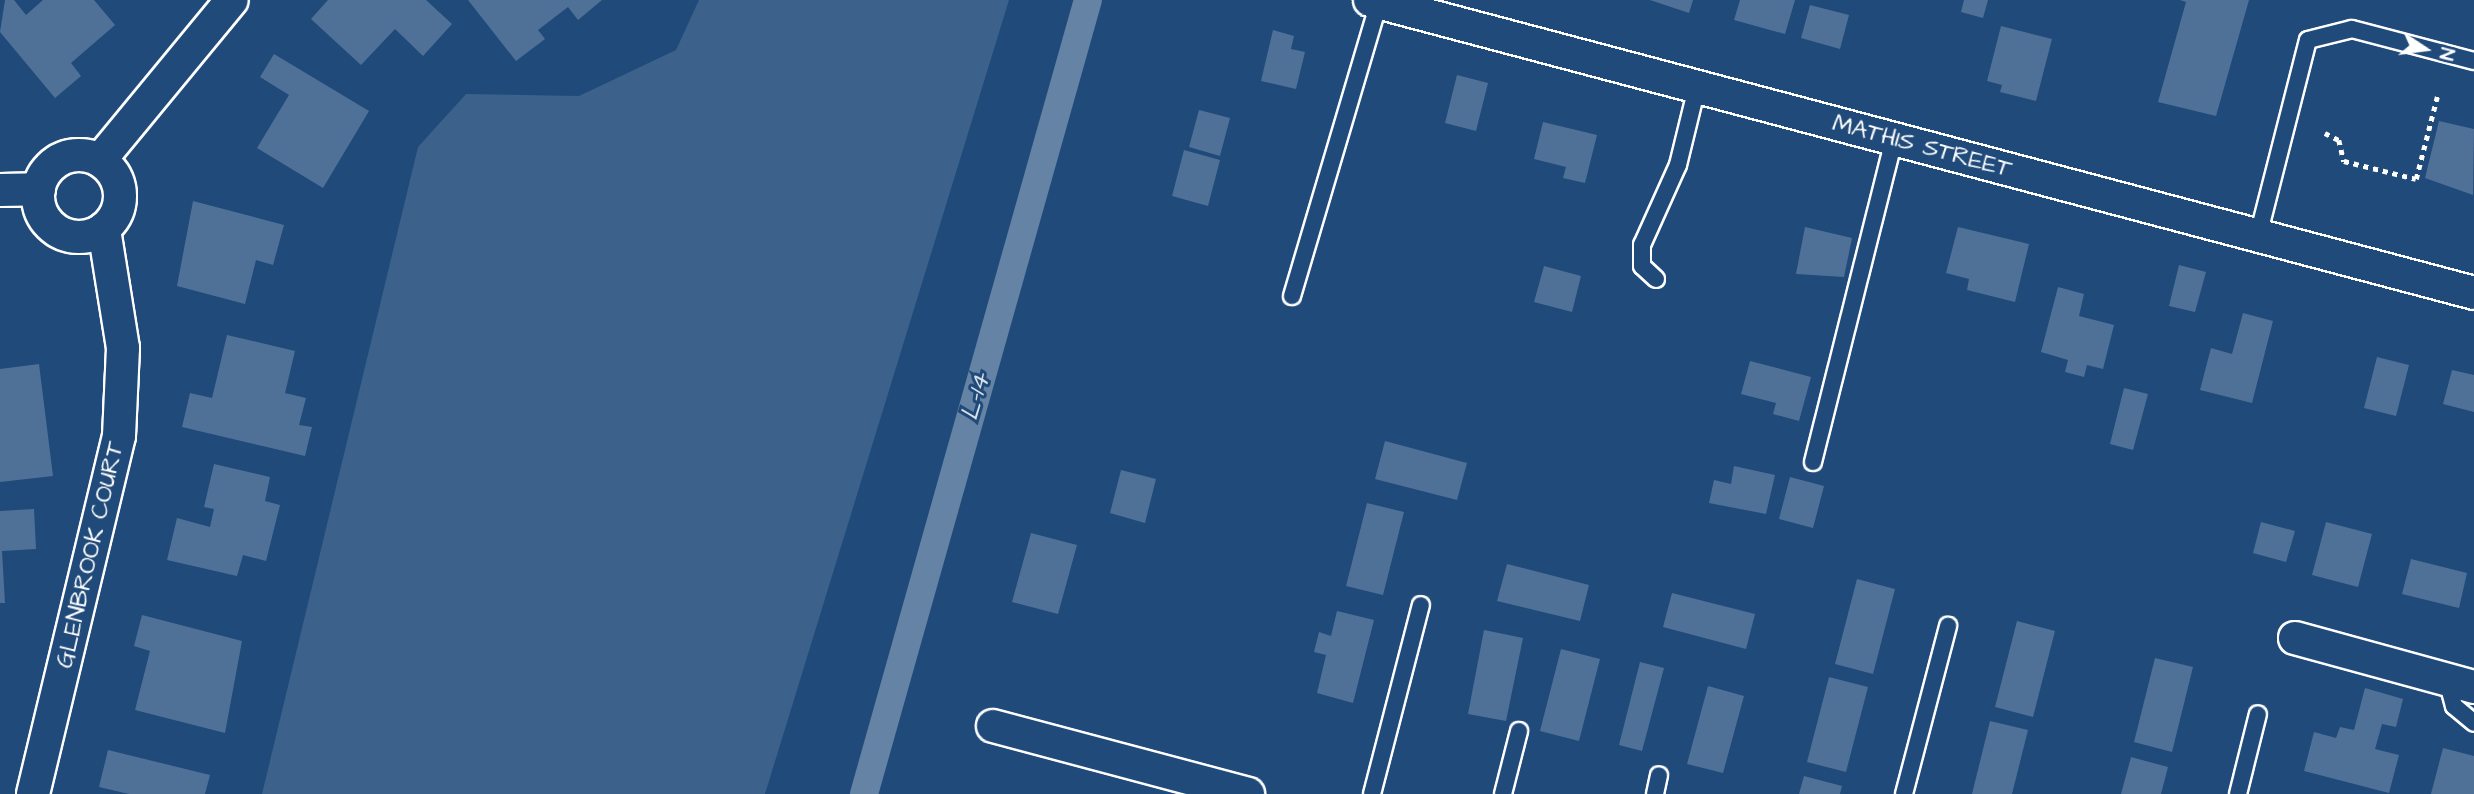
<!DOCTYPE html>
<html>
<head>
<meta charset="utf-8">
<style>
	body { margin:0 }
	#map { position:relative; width:2474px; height:794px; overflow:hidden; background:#1f4a7a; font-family:"Architects Daughter",sans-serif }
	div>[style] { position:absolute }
	.green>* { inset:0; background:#3c618b }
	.canal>* { height:28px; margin:-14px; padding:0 14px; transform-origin:14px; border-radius:14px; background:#6583a4 }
	.building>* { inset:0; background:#507197 }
	.path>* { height:4.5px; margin-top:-2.25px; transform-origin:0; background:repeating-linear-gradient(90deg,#fff 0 5px,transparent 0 10px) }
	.roads { filter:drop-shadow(2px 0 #fff) drop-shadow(-2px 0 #fff) drop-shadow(0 2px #fff) drop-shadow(0 -2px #fff) }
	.lane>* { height:16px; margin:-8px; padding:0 8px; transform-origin:8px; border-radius:8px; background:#1f4a7a }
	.street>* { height:32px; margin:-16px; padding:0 16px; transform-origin:16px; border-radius:16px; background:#1f4a7a }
	.street>.ring { margin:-16px; padding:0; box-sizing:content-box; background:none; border:32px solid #1f4a7a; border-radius:50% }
	span { translate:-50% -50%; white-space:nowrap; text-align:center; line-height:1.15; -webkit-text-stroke:6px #1f4a7a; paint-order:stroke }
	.street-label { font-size:24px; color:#fff }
	.water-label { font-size:26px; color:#d8e0e8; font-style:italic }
	.north { position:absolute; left:2390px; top:14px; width:70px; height:70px; -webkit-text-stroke:5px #1f4a7a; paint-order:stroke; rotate:103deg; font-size:19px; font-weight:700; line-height:28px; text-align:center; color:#fff }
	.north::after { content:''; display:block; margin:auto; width:24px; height:32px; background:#fff; clip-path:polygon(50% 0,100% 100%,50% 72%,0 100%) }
</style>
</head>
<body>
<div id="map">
	<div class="green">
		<i style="clip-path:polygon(699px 0,1009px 0,765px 794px,262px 794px,418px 147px,466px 94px,579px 96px,676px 50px)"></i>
	</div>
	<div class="canal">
		<i style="left:864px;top:794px;width:825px;rotate:-74.25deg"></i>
	</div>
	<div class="building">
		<i style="clip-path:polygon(5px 0,14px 0,26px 15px,43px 0,94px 0,115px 25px,71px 63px,81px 76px,55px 98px,0 32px)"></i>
		<i style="clip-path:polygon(328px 0,426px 0,452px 24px,423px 56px,395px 29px,361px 65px,311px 19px)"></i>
		<i style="clip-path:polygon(468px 0,602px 0,578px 20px,568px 7px,538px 30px,545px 39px,516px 61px)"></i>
		<i style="clip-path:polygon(1650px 0,1693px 0,1689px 13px)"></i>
		<i style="clip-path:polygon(1740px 0,1795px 0,1785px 34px,1734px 20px)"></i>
		<i style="clip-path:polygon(1964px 0,1988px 0,1983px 18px,1961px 12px)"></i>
		<i style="clip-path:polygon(2180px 0,2249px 0,2216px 116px,2158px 102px,2186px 2px)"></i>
		<i style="clip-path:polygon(1810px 5px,1849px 15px,1840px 49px,1801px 38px)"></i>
		<i style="clip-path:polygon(2001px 26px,2052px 39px,2036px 101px,2000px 92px,2002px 85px,1987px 81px)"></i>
		<i style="clip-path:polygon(1273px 30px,1294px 36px,1291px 49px,1305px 52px,1296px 89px,1261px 81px)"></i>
		<i style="clip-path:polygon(274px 54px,369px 111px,323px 188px,257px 148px,289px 95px,260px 77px)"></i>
		<i style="clip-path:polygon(1457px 75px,1488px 83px,1476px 131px,1445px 123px)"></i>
		<i style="clip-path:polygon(1199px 110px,1230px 118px,1220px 156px,1189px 147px)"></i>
		<i style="clip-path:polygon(2439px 121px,2474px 129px,2473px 195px,2425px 178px)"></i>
		<i style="clip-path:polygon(1543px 122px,1597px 135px,1585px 183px,1563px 178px,1566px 167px,1534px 159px)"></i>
		<i style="clip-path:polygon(1184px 150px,1220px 160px,1208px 206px,1172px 196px)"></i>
		<i style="clip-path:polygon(193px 201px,284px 225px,273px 265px,256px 260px,245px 304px,177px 286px)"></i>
		<i style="clip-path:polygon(1805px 227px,1852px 238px,1844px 277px,1796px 274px)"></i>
		<i style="clip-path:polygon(1958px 227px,2029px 244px,2015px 302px,1967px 290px,1969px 279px,1946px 273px)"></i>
		<i style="clip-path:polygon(2179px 265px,2206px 272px,2195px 312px,2169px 306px)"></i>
		<i style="clip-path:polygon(1544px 266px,1581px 276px,1572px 312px,1534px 302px)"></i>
		<i style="clip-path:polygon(2058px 287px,2084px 294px,2079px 316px,2114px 325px,2103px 369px,2087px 365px,2084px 377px,2065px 372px,2068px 360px,2041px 352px)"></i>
		<i style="clip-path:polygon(2243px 313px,2273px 321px,2252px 403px,2200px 390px,2211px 348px,2232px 354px)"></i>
		<i style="clip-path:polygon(227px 335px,295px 351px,285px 393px,306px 398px,299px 425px,312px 427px,305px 456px,182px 427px,190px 393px,212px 398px)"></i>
		<i style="clip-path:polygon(2377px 357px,2409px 365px,2396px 416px,2364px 408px)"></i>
		<i style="clip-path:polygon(1750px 361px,1811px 377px,1799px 421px,1773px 414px,1776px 403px,1741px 394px)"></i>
		<i style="clip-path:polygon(39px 364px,53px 476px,0 482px,0 369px)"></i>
		<i style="clip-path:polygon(2452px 370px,2474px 375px,2474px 412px,2443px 404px)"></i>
		<i style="clip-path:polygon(2124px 388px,2148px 394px,2133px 450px,2110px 444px)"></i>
		<i style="clip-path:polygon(1385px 441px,1467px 463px,1457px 500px,1375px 479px)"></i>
		<i style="clip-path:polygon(214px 464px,270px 477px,265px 501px,280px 505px,266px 561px,243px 555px,237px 576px,167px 560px,177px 518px,210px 527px,214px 509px,204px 507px)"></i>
		<i style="clip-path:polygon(1734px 466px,1775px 475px,1766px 514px,1709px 503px,1714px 480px,1731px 484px)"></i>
		<i style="clip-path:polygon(1121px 470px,1156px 479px,1145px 523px,1110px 513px)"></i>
		<i style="clip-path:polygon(1790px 477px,1824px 486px,1813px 528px,1779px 519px)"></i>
		<i style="clip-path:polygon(1367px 503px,1404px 512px,1383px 595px,1346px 586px)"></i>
		<i style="clip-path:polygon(34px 509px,36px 549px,2px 551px,5px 603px,0 603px,0 511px)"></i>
		<i style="clip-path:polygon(2261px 522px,2295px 531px,2286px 562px,2253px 553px)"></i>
		<i style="clip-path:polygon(2326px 522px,2372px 534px,2358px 587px,2312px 575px)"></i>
		<i style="clip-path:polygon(1031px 533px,1077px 545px,1058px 614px,1012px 602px)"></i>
		<i style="clip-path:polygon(2411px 559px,2467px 573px,2459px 608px,2402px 594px)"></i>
		<i style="clip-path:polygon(1507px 564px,1589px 585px,1580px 621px,1497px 601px)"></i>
		<i style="clip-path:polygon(1857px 579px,1895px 589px,1873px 674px,1835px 664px)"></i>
		<i style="clip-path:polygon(1672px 593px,1755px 614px,1746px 649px,1663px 627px)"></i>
		<i style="clip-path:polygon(1337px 611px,1374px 620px,1353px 703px,1317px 693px,1326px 655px,1314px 652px,1319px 632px,1331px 636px)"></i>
		<i style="clip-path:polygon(142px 615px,242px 641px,225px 733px,135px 710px,150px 651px,134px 646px)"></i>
		<i style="clip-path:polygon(2017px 621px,2055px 631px,2033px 717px,1995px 707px)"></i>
		<i style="clip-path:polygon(1484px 630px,1523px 638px,1506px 721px,1468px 714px)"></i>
		<i style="clip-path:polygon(1561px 649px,1600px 659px,1579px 741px,1540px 731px)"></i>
		<i style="clip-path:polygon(2155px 658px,2193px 667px,2172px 752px,2134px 742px)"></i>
		<i style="clip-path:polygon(1640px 662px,1664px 668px,1642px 751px,1619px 745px)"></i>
		<i style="clip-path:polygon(1829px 677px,1868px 687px,1846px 772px,1807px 762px)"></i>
		<i style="clip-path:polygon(1708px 686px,1744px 696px,1723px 773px,1687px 764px)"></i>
		<i style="clip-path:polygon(2365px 688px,2403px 699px,2396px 727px,2382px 724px,2375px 749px,2399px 755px,2389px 793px,2304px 771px,2314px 732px,2336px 738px,2340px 727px,2354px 730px)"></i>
		<i style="clip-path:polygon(1990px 721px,2028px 730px,2012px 794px,1972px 794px)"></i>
		<i style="clip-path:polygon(2443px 748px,2474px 756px,2474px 794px,2431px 794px)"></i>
		<i style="clip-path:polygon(108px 750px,210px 775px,205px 794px,129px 794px,99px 787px)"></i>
		<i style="clip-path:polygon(2131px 757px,2168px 767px,2161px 794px,2121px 794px)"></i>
		<i style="clip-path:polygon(1804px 776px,1842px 786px,1840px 794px,1799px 794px)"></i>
	</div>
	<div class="path">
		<i style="left:2325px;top:133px;width:16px;rotate:27deg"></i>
		<i style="left:2339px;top:140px;width:22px;rotate:77deg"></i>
		<i style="left:2344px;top:161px;width:74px;rotate:14deg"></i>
		<i style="left:2416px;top:179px;width:85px;rotate:-75.6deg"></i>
	</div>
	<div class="roads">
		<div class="lane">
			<i style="left:2258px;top:236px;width:202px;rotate:-75.7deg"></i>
			<i style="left:2308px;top:40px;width:45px;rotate:-14deg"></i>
			<i style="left:2352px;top:29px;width:126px;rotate:14.7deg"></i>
			<i style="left:1656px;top:279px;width:19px;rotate:-137deg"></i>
			<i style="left:1642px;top:266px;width:21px;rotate:-90deg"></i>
			<i style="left:1642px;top:245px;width:88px;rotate:-65.8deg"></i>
			<i style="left:1678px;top:165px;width:80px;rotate:-76.3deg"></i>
			<i style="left:1292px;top:296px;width:306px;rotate:-73.5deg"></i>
			<i style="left:1813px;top:462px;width:333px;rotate:-75.9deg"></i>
			<i style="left:2447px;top:680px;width:27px;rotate:75deg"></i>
			<i style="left:2454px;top:706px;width:26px;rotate:40deg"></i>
			<i style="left:1372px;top:794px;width:195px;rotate:-75.5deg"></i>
			<i style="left:1503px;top:794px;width:65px;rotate:-75.7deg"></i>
			<i style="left:1655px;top:794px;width:19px;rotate:-78deg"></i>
			<i style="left:1904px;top:794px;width:174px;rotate:-75.3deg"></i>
			<i style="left:2238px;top:794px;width:82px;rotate:-76deg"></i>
		</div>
		<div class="street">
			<i style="left:1370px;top:0;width:1142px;rotate:14.86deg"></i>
			<i class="ring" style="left:38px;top:155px;width:50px;height:50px"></i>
			<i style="left:100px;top:160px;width:207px;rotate:-50.5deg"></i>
			<i style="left:0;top:190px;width:39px;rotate:-1deg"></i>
			<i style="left:2295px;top:638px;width:186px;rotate:15.3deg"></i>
			<i style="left:993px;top:726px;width:264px;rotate:14.9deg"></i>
			<i style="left:33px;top:794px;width:368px;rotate:-76.5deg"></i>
			<i style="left:119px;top:436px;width:88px;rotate:-87.4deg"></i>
			<i style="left:123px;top:348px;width:121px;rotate:-99.1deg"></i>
		</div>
	</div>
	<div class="street-label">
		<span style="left:1922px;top:147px;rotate:15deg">MATHIS STREET</span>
		<span style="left:91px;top:555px;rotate:-77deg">GLENBROOK COURT</span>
	</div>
	<div class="water-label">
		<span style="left:976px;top:397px;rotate:-74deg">L-14</span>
	</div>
	<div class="north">N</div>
</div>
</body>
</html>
